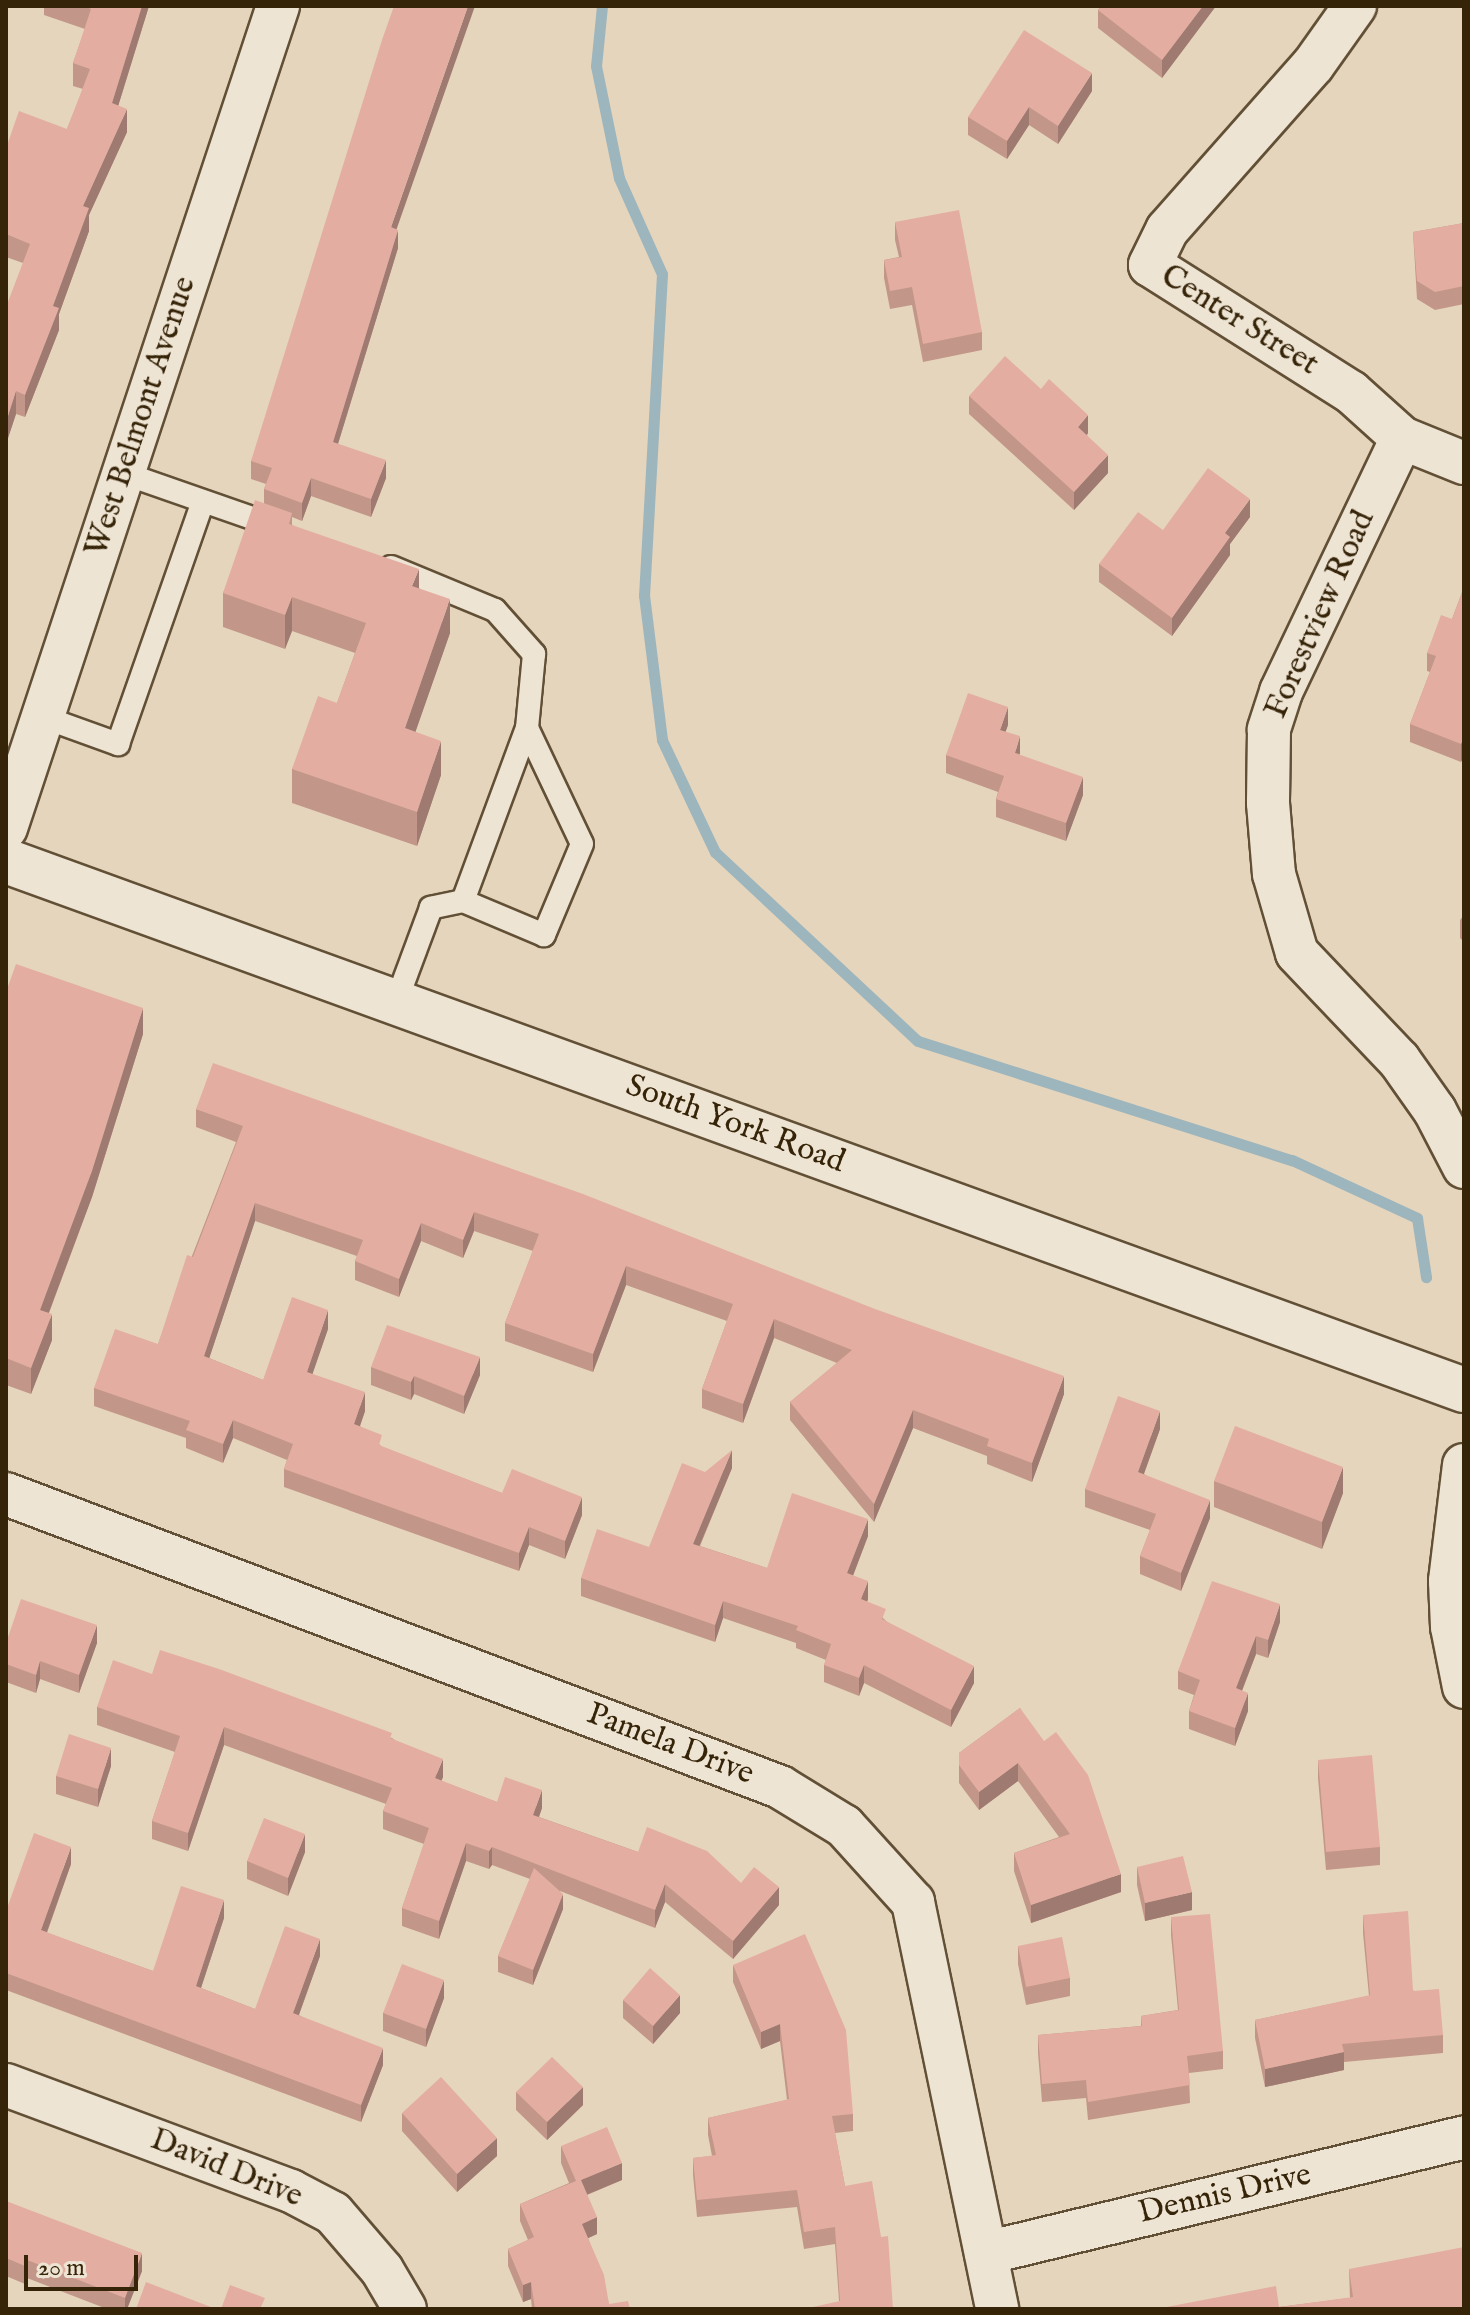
<!DOCTYPE html>
<html>
<head>
<meta charset="utf-8">
<style>
	body { margin:0 }
	#map { position:relative; width:1470px; height:2315px; overflow:hidden; background:#e5d5bc; font-family:"IM FELL English",serif }
	div>[style] { position:absolute }
	.stream>* { height:11px; margin:-5.5px; padding:0 5.5px; transform-origin:5.5px; border-radius:5.5px; background:#9db5bd }
	.roads { filter:drop-shadow(2px 0 #625036) drop-shadow(-2px 0 #625036) drop-shadow(0 2px #625036) drop-shadow(0 -2px #625036) }
	.lane>* { height:22px; margin:-11px; padding:0 11px; transform-origin:11px; border-radius:11px; background:#eee4d3 }
	.street>* { height:42px; margin:-21px; padding:0 21px; transform-origin:21px; border-radius:21px; background:#eee4d3 }
	.secondary>* { height:44px; margin:-22px; padding:0 22px; transform-origin:22px; border-radius:22px; background:#eee4d3 }
	.wall>* { inset:0; background:#c3968a }
	.shaded-wall>* { inset:0; background:#9f7a71 }
	.building>* { inset:0; background:#e3aea1 }
	span { translate:-50% -50%; white-space:nowrap; text-align:center; line-height:1.15; -webkit-text-stroke:6px #eee4d3; paint-order:stroke }
	.street-label { font-size:32px; color:#362409 }
	.frame { position:absolute; inset:0; border:8px solid #362409; pointer-events:none }
	.scale { position:absolute; left:24px; top:2255px; width:114px; height:36px; box-sizing:border-box; border:4px solid #362409; border-top:0; padding-left:10px; font-size:24px; line-height:28px; white-space:nowrap; color:#362409; -webkit-text-stroke:6px #eee4d3; paint-order:stroke }
</style>
</head>
<body>
<div id="map">
	<div class="stream">
		<i style="left:602px;top:6px;width:60px;rotate:95.7deg"></i>
		<i style="left:596px;top:66px;width:114px;rotate:78.4deg"></i>
		<i style="left:619px;top:178px;width:105px;rotate:65.9deg"></i>
		<i style="left:662px;top:274px;width:322px;rotate:93.2deg"></i>
		<i style="left:644px;top:595px;width:146px;rotate:82.9deg"></i>
		<i style="left:662px;top:740px;width:124px;rotate:64.7deg"></i>
		<i style="left:715px;top:852px;width:277px;rotate:43deg"></i>
		<i style="left:918px;top:1041px;width:392px;rotate:17.7deg"></i>
		<i style="left:1292px;top:1160px;width:138px;rotate:24.9deg"></i>
		<i style="left:1417px;top:1218px;width:60px;rotate:81.3deg"></i>
	</div>
	<div class="roads">
		<div class="lane">
			<i style="left:123px;top:473px;width:161px;rotate:19.2deg"></i>
			<i style="left:391px;top:567px;width:113px;rotate:22.5deg"></i>
			<i style="left:495px;top:610px;width:59px;rotate:48.4deg"></i>
			<i style="left:534px;top:654px;width:74px;rotate:95.4deg"></i>
			<i style="left:527px;top:728px;width:128px;rotate:64.6deg"></i>
			<i style="left:582px;top:844px;width:99px;rotate:112.7deg"></i>
			<i style="left:544px;top:935px;width:88px;rotate:-157.2deg"></i>
			<i style="left:463px;top:901px;width:33px;rotate:168deg"></i>
			<i style="left:431px;top:908px;width:100px;rotate:110.4deg"></i>
			<i style="left:43px;top:717px;width:80px;rotate:19.8deg"></i>
			<i style="left:118px;top:744px;width:257px;rotate:-70.7deg"></i>
			<i style="left:463px;top:901px;width:184px;rotate:-69.7deg"></i>
		</div>
		<div class="street">
			<i style="left:1355px;top:6px;width:72px;rotate:125.4deg"></i>
			<i style="left:1313px;top:65px;width:220px;rotate:131.5deg"></i>
			<i style="left:1167px;top:230px;width:39px;rotate:116deg"></i>
			<i style="left:1150px;top:265px;width:238px;rotate:32.3deg"></i>
			<i style="left:1351px;top:392px;width:69px;rotate:42deg"></i>
			<i style="left:1402px;top:438px;width:67px;rotate:22deg"></i>
			<i style="left:1402px;top:438px;width:281px;rotate:115.5deg"></i>
			<i style="left:1281px;top:692px;width:40px;rotate:108deg"></i>
			<i style="left:1269px;top:730px;width:73px;rotate:90.8deg"></i>
			<i style="left:1268px;top:803px;width:71px;rotate:85.2deg"></i>
			<i style="left:1274px;top:874px;width:82px;rotate:73.8deg"></i>
			<i style="left:1297px;top:953px;width:148px;rotate:46.4deg"></i>
			<i style="left:1399px;top:1060px;width:62px;rotate:54.8deg"></i>
			<i style="left:1435px;top:1111px;width:63px;rotate:62.6deg"></i>
			<i style="left:6px;top:828px;width:866px;rotate:-71.69deg"></i>
			<i style="left:1464px;top:1465px;width:117px;rotate:96.9deg"></i>
			<i style="left:1450px;top:1581px;width:46px;rotate:87.5deg"></i>
			<i style="left:1452px;top:1627px;width:61px;rotate:78.7deg"></i>
			<i style="left:6px;top:1494px;width:828px;rotate:20.73deg"></i>
			<i style="left:780px;top:1787px;width:75px;rotate:31.4deg"></i>
			<i style="left:844px;top:1826px;width:103px;rotate:47.8deg"></i>
			<i style="left:913px;top:1902px;width:416px;rotate:78.3deg"></i>
			<i style="left:6px;top:2085px;width:304px;rotate:20.4deg"></i>
			<i style="left:291px;top:2191px;width:47px;rotate:27.6deg"></i>
			<i style="left:333px;top:2213px;width:75px;rotate:49.3deg"></i>
			<i style="left:382px;top:2270px;width:45px;rotate:59.5deg"></i>
			<i style="left:986px;top:2253px;width:492px;rotate:-13.6deg"></i>
		</div>
		<div class="secondary">
			<i style="left:6px;top:861px;width:1551px;rotate:19.94deg"></i>
		</div>
	</div>
	<div class="wall">
		<i style="clip-path:polygon(44px 6px,149px 6px,118px 106px,127px 132px,89px 215px,89px 231px,59px 314px,59px 330px,25px 417px,16px 414px,6px 444px,23px 263px,6px 257px,6px 148px,67px 129px,83px 89px,73px 86px,73px 63px,85px 29px,44px 15px)"></i>
		<i style="clip-path:polygon(1101px 6px,1216px 6px,1162px 78px,1098px 28px,1098px 10px)"></i>
		<i style="clip-path:polygon(1092px 91px,1058px 144px,1029px 125px,1007px 159px,968px 135px,968px 117px)"></i>
		<i style="clip-path:polygon(895px 222px,982px 332px,982px 350px,923px 362px,912px 305px,890px 309px,884px 278px,884px 260px,899px 257px,895px 240px)"></i>
		<i style="clip-path:polygon(1464px 223px,1464px 304px,1435px 310px,1417px 299px,1413px 232px)"></i>
		<i style="clip-path:polygon(396px 229px,398px 248px,338px 444px,386px 478px,371px 517px,311px 496px,302px 521px,292px 517px,292px 525px,419px 588px,450px 633px,415px 732px,441px 775px,417px 846px,292px 803px,292px 769px,337px 703px,355px 653px,292px 631px,285px 649px,223px 627px,223px 593px,264px 503px,264px 489px,266px 484px,251px 479px,251px 461px)"></i>
		<i style="clip-path:polygon(969px 396px,1088px 433px,1087px 435px,1108px 473px,1074px 510px,969px 414px)"></i>
		<i style="clip-path:polygon(1250px 517px,1230px 544px,1230px 555px,1172px 636px,1099px 582px,1099px 564px,1163px 530px)"></i>
		<i style="clip-path:polygon(1464px 587px,1464px 755px,1461px 762px,1410px 742px,1410px 724px,1430px 672px,1427px 671px,1427px 653px,1452px 619px)"></i>
		<i style="clip-path:polygon(1008px 725px,1005px 732px,1020px 755px,1083px 795px,1066px 841px,996px 817px,996px 799px,998px 792px,946px 773px,946px 755px)"></i>
		<i style="clip-path:polygon(1464px 915px,1464px 942px,1460px 938px,1460px 920px)"></i>
		<i style="clip-path:polygon(6px 992px,143px 1034px,92px 1197px,49px 1313px,52px 1340px,31px 1394px,6px 1385px)"></i>
		<i style="clip-path:polygon(196px 1109px,1064px 1394px,1032px 1482px,987px 1464px,987px 1456px,913px 1428px,874px 1522px,790px 1420px,790px 1402px,837px 1363px,774px 1338px,743px 1423px,702px 1408px,702px 1389px,727px 1321px,626px 1285px,593px 1372px,505px 1341px,505px 1323px,533px 1251px,474px 1231px,463px 1258px,421px 1241px,399px 1297px,355px 1280px,355px 1261px,357px 1256px,255px 1221px,209px 1358px,263px 1380px,328px 1329px,312px 1374px,365px 1411px,360px 1426px,382px 1447px,502px 1493px,582px 1515px,565px 1559px,529px 1545px,519px 1571px,284px 1487px,284px 1469px,287px 1460px,233px 1438px,223px 1463px,186px 1448px,186px 1438px,94px 1406px,94px 1388px,158px 1344px,236px 1142px,196px 1127px)"></i>
		<i style="clip-path:polygon(371px 1367px,480px 1375px,464px 1414px,414px 1394px,411px 1400px,371px 1385px)"></i>
		<i style="clip-path:polygon(1160px 1429px,1144px 1474px,1210px 1518px,1181px 1591px,1140px 1574px,1140px 1556px,1150px 1530px,1085px 1507px,1085px 1489px)"></i>
		<i style="clip-path:polygon(732px 1468px,700px 1546px,767px 1568px,868px 1536px,853px 1576px,868px 1599px,867px 1602px,886px 1621px,974px 1683px,951px 1727px,864px 1683px,859px 1696px,824px 1682px,824px 1665px,826px 1660px,796px 1648px,796px 1643px,723px 1618px,715px 1642px,581px 1596px,581px 1578px,649px 1547px,705px 1472px)"></i>
		<i style="clip-path:polygon(1214px 1481px,1343px 1493px,1322px 1549px,1214px 1507px)"></i>
		<i style="clip-path:polygon(1280px 1622px,1268px 1658px,1256px 1654px,1242px 1691px,1248px 1711px,1235px 1746px,1189px 1729px,1189px 1711px,1194px 1695px,1178px 1689px,1178px 1671px)"></i>
		<i style="clip-path:polygon(6px 1643px,97px 1643px,79px 1693px,40px 1679px,36px 1693px,6px 1682px)"></i>
		<i style="clip-path:polygon(152px 1674px,392px 1738px,443px 1777px,441px 1781px,497px 1802px,542px 1808px,539px 1817px,638px 1852px,741px 1883px,779px 1905px,733px 1959px,665px 1902px,655px 1928px,560px 1891px,563px 1909px,533px 1985px,498px 1972px,498px 1956px,530px 1879px,492px 1865px,489px 1869px,466px 1861px,439px 1939px,402px 1926px,402px 1908px,424px 1844px,383px 1829px,383px 1811px,386px 1804px,224px 1745px,188px 1851px,152px 1839px,152px 1821px,175px 1752px,97px 1725px,97px 1707px)"></i>
		<i style="clip-path:polygon(1020px 1708px,1121px 1892px,1031px 1923px,1014px 1871px,1014px 1853px,1059px 1837px,1018px 1781px,979px 1810px,959px 1783px,959px 1753px)"></i>
		<i style="clip-path:polygon(1318px 1760px,1380px 1847px,1380px 1865px,1326px 1870px,1318px 1778px)"></i>
		<i style="clip-path:polygon(111px 1766px,98px 1807px,56px 1794px,56px 1776px)"></i>
		<i style="clip-path:polygon(305px 1852px,288px 1896px,247px 1879px,247px 1861px)"></i>
		<i style="clip-path:polygon(71px 1864px,47px 1933px,153px 1971px,224px 1918px,201px 1988px,255px 2009px,320px 1956px,299px 2015px,383px 2065px,361px 2122px,6px 1990px,6px 1911px)"></i>
		<i style="clip-path:polygon(1137px 1867px,1192px 1910px,1145px 1921px,1137px 1885px)"></i>
		<i style="clip-path:polygon(1363px 1915px,1443px 2035px,1443px 2053px,1344px 2062px,1344px 2070px,1265px 2087px,1255px 2038px,1255px 2020px,1369px 1996px,1363px 1933px)"></i>
		<i style="clip-path:polygon(1171px 1917px,1223px 2051px,1223px 2069px,1189px 2073px,1190px 2103px,1088px 2120px,1086px 2098px,1042px 2102px,1038px 2053px,1038px 2035px,1141px 2026px,1141px 2016px,1178px 2010px,1171px 1935px)"></i>
		<i style="clip-path:polygon(1018px 1946px,1070px 1978px,1070px 1996px,1026px 2005px,1018px 1964px)"></i>
		<i style="clip-path:polygon(733px 1965px,853px 2114px,853px 2131px,835px 2133px,845px 2186px,893px 2309px,839px 2301px,835px 2244px,804px 2249px,797px 2207px,697px 2217px,693px 2175px,693px 2158px,712px 2156px,708px 2135px,708px 2118px,787px 2100px,780px 2041px,761px 2049px,733px 1982px)"></i>
		<i style="clip-path:polygon(444px 1998px,426px 2047px,383px 2031px,383px 2013px)"></i>
		<i style="clip-path:polygon(623px 2000px,680px 2013px,653px 2044px,623px 2018px)"></i>
		<i style="clip-path:polygon(516px 2092px,583px 2105px,547px 2140px,516px 2110px)"></i>
		<i style="clip-path:polygon(402px 2113px,497px 2156px,457px 2192px,402px 2131px)"></i>
		<i style="clip-path:polygon(561px 2146px,622px 2180px,587px 2195px,597px 2234px,588px 2238px,609px 2304px,630px 2309px,532px 2309px,531px 2299px,523px 2302px,508px 2266px,508px 2249px,528px 2240px,520px 2221px,520px 2204px,569px 2183px,561px 2163px)"></i>
		<i style="clip-path:polygon(6px 2201px,142px 2271px,127px 2309px,107px 2309px,27px 2278px,25px 2284px,6px 2276px)"></i>
		<i style="clip-path:polygon(1349px 2269px,1464px 2309px,1279px 2307px,1350px 2298px)"></i>
	</div>
	<div class="shaded-wall">
		<i style="clip-path:polygon(142px 6px,149px 6px,112px 126px,112px 103px)"></i>
		<i style="clip-path:polygon(468px 6px,475px 6px,391px 245px,391px 227px)"></i>
		<i style="clip-path:polygon(1203px 6px,1216px 6px,1162px 78px,1162px 60px)"></i>
		<i style="clip-path:polygon(1092px 73px,1092px 91px,1058px 144px,1058px 126px)"></i>
		<i style="clip-path:polygon(1029px 107px,1029px 125px,1007px 159px,1007px 141px)"></i>
		<i style="clip-path:polygon(127px 109px,127px 132px,89px 215px,89px 231px,59px 314px,59px 330px,25px 417px,25px 395px,83px 206px)"></i>
		<i style="clip-path:polygon(398px 230px,398px 248px,333px 460px,333px 442px)"></i>
		<i style="clip-path:polygon(16px 391px,16px 414px,6px 444px,6px 422px)"></i>
		<i style="clip-path:polygon(1088px 415px,1088px 433px,1078px 445px,1078px 427px)"></i>
		<i style="clip-path:polygon(1108px 455px,1108px 473px,1074px 510px,1074px 492px)"></i>
		<i style="clip-path:polygon(386px 460px,386px 478px,371px 517px,371px 499px)"></i>
		<i style="clip-path:polygon(311px 478px,311px 496px,302px 521px,302px 503px)"></i>
		<i style="clip-path:polygon(1250px 499px,1250px 517px,1230px 544px,1230px 555px,1172px 636px,1172px 618px,1225px 533px)"></i>
		<i style="clip-path:polygon(419px 569px,419px 603px,412px 586px)"></i>
		<i style="clip-path:polygon(292px 597px,292px 631px,285px 649px,285px 615px)"></i>
		<i style="clip-path:polygon(450px 599px,450px 633px,405px 762px,405px 728px)"></i>
		<i style="clip-path:polygon(1008px 707px,1008px 725px,1000px 748px,1000px 730px)"></i>
		<i style="clip-path:polygon(1020px 736px,1020px 754px,1015px 753px)"></i>
		<i style="clip-path:polygon(1464px 737px,1464px 755px,1461px 762px,1461px 744px)"></i>
		<i style="clip-path:polygon(441px 741px,441px 775px,417px 846px,417px 812px)"></i>
		<i style="clip-path:polygon(1083px 777px,1083px 795px,1066px 841px,1066px 823px)"></i>
		<i style="clip-path:polygon(143px 1008px,143px 1034px,92px 1197px,40px 1336px,40px 1310px)"></i>
		<i style="clip-path:polygon(255px 1203px,255px 1221px,204px 1374px,204px 1356px)"></i>
		<i style="clip-path:polygon(474px 1212px,474px 1231px,463px 1258px,463px 1240px)"></i>
		<i style="clip-path:polygon(421px 1223px,421px 1241px,399px 1297px,399px 1279px)"></i>
		<i style="clip-path:polygon(626px 1266px,626px 1285px,593px 1372px,593px 1354px)"></i>
		<i style="clip-path:polygon(328px 1310px,328px 1329px,307px 1390px,307px 1372px)"></i>
		<i style="clip-path:polygon(52px 1314px,52px 1340px,31px 1394px,31px 1368px)"></i>
		<i style="clip-path:polygon(774px 1319px,774px 1338px,743px 1423px,743px 1404px)"></i>
		<i style="clip-path:polygon(480px 1357px,480px 1375px,464px 1414px,464px 1396px)"></i>
		<i style="clip-path:polygon(414px 1376px,414px 1394px,411px 1400px,411px 1382px)"></i>
		<i style="clip-path:polygon(1064px 1376px,1064px 1394px,1032px 1482px,1032px 1463px)"></i>
		<i style="clip-path:polygon(365px 1392px,365px 1411px,354px 1443px,354px 1424px)"></i>
		<i style="clip-path:polygon(913px 1410px,913px 1428px,874px 1522px,874px 1504px)"></i>
		<i style="clip-path:polygon(1160px 1411px,1160px 1429px,1138px 1490px,1138px 1472px)"></i>
		<i style="clip-path:polygon(233px 1420px,233px 1438px,223px 1463px,223px 1444px)"></i>
		<i style="clip-path:polygon(732px 1450px,732px 1468px,693px 1561px,693px 1544px)"></i>
		<i style="clip-path:polygon(1343px 1467px,1343px 1493px,1322px 1549px,1322px 1522px)"></i>
		<i style="clip-path:polygon(582px 1497px,582px 1515px,565px 1559px,565px 1541px)"></i>
		<i style="clip-path:polygon(1210px 1500px,1210px 1518px,1181px 1591px,1181px 1573px)"></i>
		<i style="clip-path:polygon(868px 1519px,868px 1536px,847px 1591px,847px 1573px)"></i>
		<i style="clip-path:polygon(529px 1527px,529px 1545px,519px 1571px,519px 1553px)"></i>
		<i style="clip-path:polygon(868px 1581px,868px 1599px,861px 1617px,861px 1599px)"></i>
		<i style="clip-path:polygon(723px 1601px,723px 1618px,715px 1642px,715px 1625px)"></i>
		<i style="clip-path:polygon(1280px 1604px,1280px 1622px,1268px 1658px,1268px 1640px)"></i>
		<i style="clip-path:polygon(97px 1625px,97px 1643px,79px 1693px,79px 1675px)"></i>
		<i style="clip-path:polygon(1256px 1636px,1256px 1654px,1236px 1706px,1236px 1688px)"></i>
		<i style="clip-path:polygon(40px 1661px,40px 1679px,36px 1693px,36px 1675px)"></i>
		<i style="clip-path:polygon(864px 1665px,864px 1683px,859px 1696px,859px 1678px)"></i>
		<i style="clip-path:polygon(974px 1666px,974px 1683px,951px 1727px,951px 1710px)"></i>
		<i style="clip-path:polygon(1248px 1693px,1248px 1711px,1235px 1746px,1235px 1728px)"></i>
		<i style="clip-path:polygon(8px 1726px,8px 1749px,6px 1755px,6px 1733px)"></i>
		<i style="clip-path:polygon(224px 1727px,224px 1745px,188px 1851px,188px 1833px)"></i>
		<i style="clip-path:polygon(111px 1748px,111px 1766px,98px 1807px,98px 1789px)"></i>
		<i style="clip-path:polygon(443px 1759px,443px 1777px,435px 1796px,435px 1778px)"></i>
		<i style="clip-path:polygon(1018px 1763px,1018px 1781px,979px 1810px,979px 1792px)"></i>
		<i style="clip-path:polygon(542px 1790px,542px 1808px,533px 1833px,533px 1815px)"></i>
		<i style="clip-path:polygon(305px 1834px,305px 1852px,288px 1896px,288px 1878px)"></i>
		<i style="clip-path:polygon(466px 1843px,466px 1861px,439px 1939px,439px 1921px)"></i>
		<i style="clip-path:polygon(71px 1847px,71px 1864px,41px 1948px,41px 1930px)"></i>
		<i style="clip-path:polygon(492px 1847px,492px 1865px,489px 1869px,489px 1851px)"></i>
		<i style="clip-path:polygon(1121px 1874px,1121px 1892px,1031px 1923px,1031px 1905px)"></i>
		<i style="clip-path:polygon(665px 1884px,665px 1902px,655px 1928px,655px 1910px)"></i>
		<i style="clip-path:polygon(779px 1887px,779px 1905px,733px 1959px,733px 1941px)"></i>
		<i style="clip-path:polygon(1192px 1892px,1192px 1910px,1145px 1921px,1145px 1903px)"></i>
		<i style="clip-path:polygon(563px 1894px,563px 1909px,533px 1985px,533px 1970px)"></i>
		<i style="clip-path:polygon(224px 1900px,224px 1918px,196px 2003px,196px 1986px)"></i>
		<i style="clip-path:polygon(320px 1939px,320px 1956px,293px 2031px,293px 2013px)"></i>
		<i style="clip-path:polygon(444px 1980px,444px 1998px,426px 2047px,426px 2029px)"></i>
		<i style="clip-path:polygon(680px 1995px,680px 2013px,653px 2044px,653px 2026px)"></i>
		<i style="clip-path:polygon(780px 2024px,780px 2041px,761px 2049px,761px 2032px)"></i>
		<i style="clip-path:polygon(383px 2048px,383px 2065px,361px 2122px,361px 2105px)"></i>
		<i style="clip-path:polygon(1344px 2052px,1344px 2070px,1265px 2087px,1265px 2069px)"></i>
		<i style="clip-path:polygon(583px 2087px,583px 2105px,547px 2140px,547px 2122px)"></i>
		<i style="clip-path:polygon(497px 2138px,497px 2156px,457px 2192px,457px 2174px)"></i>
		<i style="clip-path:polygon(622px 2163px,622px 2180px,581px 2197px,581px 2180px)"></i>
		<i style="clip-path:polygon(597px 2217px,597px 2234px,582px 2241px,582px 2224px)"></i>
		<i style="clip-path:polygon(142px 2253px,142px 2271px,127px 2309px,125px 2309px,125px 2298px)"></i>
		<i style="clip-path:polygon(27px 2260px,27px 2278px,25px 2284px,25px 2266px)"></i>
		<i style="clip-path:polygon(531px 2282px,531px 2299px,523px 2302px,523px 2285px)"></i>
	</div>
	<div class="building">
		<i style="clip-path:polygon(84px 6px,142px 6px,112px 103px,127px 109px,83px 206px,89px 208px,53px 306px,59px 308px,25px 395px,16px 391px,6px 422px,6px 307px,30px 244px,6px 234px,6px 148px,19px 111px,67px 129px,90px 69px,73px 63px,91px 9px)"></i>
		<i style="clip-path:polygon(394px 6px,468px 6px,391px 227px,398px 230px,333px 442px,386px 460px,371px 499px,311px 478px,302px 503px,264px 489px,272px 468px,251px 461px,382px 40px)"></i>
		<i style="clip-path:polygon(1101px 6px,1203px 6px,1162px 60px,1098px 10px)"></i>
		<i style="clip-path:polygon(1024px 30px,1092px 73px,1058px 126px,1029px 107px,1007px 141px,968px 117px)"></i>
		<i style="clip-path:polygon(959px 210px,982px 332px,923px 344px,912px 287px,890px 291px,884px 260px,902px 257px,895px 222px)"></i>
		<i style="clip-path:polygon(1464px 223px,1464px 286px,1435px 292px,1417px 281px,1413px 232px)"></i>
		<i style="clip-path:polygon(1005px 356px,1041px 389px,1049px 379px,1088px 415px,1078px 427px,1108px 455px,1074px 492px,969px 396px)"></i>
		<i style="clip-path:polygon(1208px 468px,1250px 499px,1225px 533px,1230px 537px,1172px 618px,1099px 564px,1138px 512px,1163px 530px)"></i>
		<i style="clip-path:polygon(255px 500px,292px 513px,289px 524px,419px 569px,412px 586px,450px 599px,405px 728px,441px 741px,417px 812px,292px 769px,318px 696px,337px 703px,366px 623px,292px 597px,285px 615px,223px 593px)"></i>
		<i style="clip-path:polygon(1464px 587px,1464px 737px,1461px 744px,1410px 724px,1436px 656px,1427px 653px,1441px 615px,1452px 619px)"></i>
		<i style="clip-path:polygon(968px 693px,1008px 707px,1000px 730px,1020px 736px,1015px 753px,1083px 777px,1066px 823px,996px 799px,1004px 776px,946px 755px)"></i>
		<i style="clip-path:polygon(16px 964px,143px 1008px,92px 1171px,40px 1310px,52px 1314px,31px 1368px,6px 1358px,6px 992px)"></i>
		<i style="clip-path:polygon(213px 1063px,583px 1194px,875px 1309px,1064px 1376px,1032px 1463px,987px 1446px,989px 1439px,913px 1410px,874px 1504px,790px 1402px,852px 1350px,774px 1319px,743px 1404px,702px 1389px,733px 1304px,626px 1266px,593px 1354px,505px 1323px,539px 1234px,474px 1212px,463px 1240px,421px 1223px,399px 1279px,355px 1261px,363px 1240px,255px 1203px,204px 1356px,263px 1380px,292px 1297px,328px 1310px,307px 1372px,365px 1392px,354px 1424px,382px 1435px,379px 1445px,502px 1493px,512px 1469px,582px 1497px,565px 1541px,529px 1527px,519px 1553px,284px 1469px,293px 1444px,233px 1420px,223px 1444px,186px 1430px,190px 1421px,94px 1388px,115px 1329px,158px 1344px,187px 1255px,193px 1257px,243px 1126px,196px 1109px)"></i>
		<i style="clip-path:polygon(387px 1325px,480px 1357px,464px 1396px,414px 1376px,411px 1382px,371px 1367px)"></i>
		<i style="clip-path:polygon(1118px 1396px,1160px 1411px,1138px 1472px,1210px 1500px,1181px 1573px,1140px 1556px,1156px 1514px,1085px 1489px)"></i>
		<i style="clip-path:polygon(1235px 1426px,1343px 1467px,1322px 1522px,1214px 1481px)"></i>
		<i style="clip-path:polygon(732px 1450px,693px 1544px,767px 1568px,792px 1493px,868px 1519px,847px 1573px,868px 1581px,861px 1599px,886px 1609px,882px 1619px,974px 1666px,951px 1710px,864px 1665px,859px 1678px,824px 1665px,831px 1644px,796px 1630px,798px 1626px,723px 1601px,715px 1625px,581px 1578px,597px 1529px,649px 1547px,682px 1463px,705px 1472px)"></i>
		<i style="clip-path:polygon(1212px 1581px,1280px 1604px,1268px 1640px,1256px 1636px,1236px 1688px,1248px 1693px,1235px 1728px,1189px 1711px,1200px 1680px,1178px 1671px)"></i>
		<i style="clip-path:polygon(21px 1599px,97px 1625px,79px 1675px,40px 1661px,36px 1675px,6px 1664px,6px 1643px)"></i>
		<i style="clip-path:polygon(160px 1650px,219px 1669px,392px 1733px,390px 1738px,443px 1759px,435px 1778px,497px 1802px,505px 1777px,542px 1790px,533px 1815px,638px 1852px,647px 1827px,707px 1851px,741px 1883px,754px 1867px,779px 1887px,733px 1941px,665px 1884px,655px 1910px,492px 1847px,489px 1851px,466px 1843px,439px 1921px,402px 1908px,429px 1828px,383px 1811px,392px 1788px,224px 1727px,188px 1833px,152px 1821px,180px 1736px,97px 1707px,113px 1660px,152px 1674px)"></i>
		<i style="clip-path:polygon(1020px 1708px,1044px 1741px,1056px 1732px,1088px 1775px,1121px 1874px,1031px 1905px,1014px 1853px,1070px 1834px,1018px 1763px,979px 1792px,959px 1765px,959px 1753px)"></i>
		<i style="clip-path:polygon(69px 1734px,111px 1748px,98px 1789px,56px 1776px)"></i>
		<i style="clip-path:polygon(1372px 1755px,1380px 1847px,1326px 1852px,1318px 1760px)"></i>
		<i style="clip-path:polygon(264px 1818px,305px 1834px,288px 1878px,247px 1861px)"></i>
		<i style="clip-path:polygon(34px 1833px,71px 1847px,41px 1930px,103px 1953px,153px 1971px,181px 1886px,224px 1900px,196px 1986px,255px 2009px,285px 1926px,320px 1939px,293px 2013px,383px 2048px,361px 2105px,6px 1973px,6px 1911px)"></i>
		<i style="clip-path:polygon(1183px 1856px,1192px 1892px,1145px 1903px,1137px 1867px)"></i>
		<i style="clip-path:polygon(534px 1868px,563px 1894px,533px 1970px,498px 1956px)"></i>
		<i style="clip-path:polygon(1408px 1911px,1413px 1991px,1439px 1989px,1443px 2035px,1342px 2044px,1344px 2052px,1265px 2069px,1255px 2020px,1370px 1995px,1363px 1915px)"></i>
		<i style="clip-path:polygon(1210px 1914px,1223px 2051px,1187px 2056px,1190px 2085px,1088px 2102px,1086px 2080px,1042px 2084px,1038px 2035px,1142px 2026px,1141px 2016px,1179px 2010px,1171px 1917px)"></i>
		<i style="clip-path:polygon(805px 1934px,846px 2030px,853px 2114px,832px 2116px,845px 2186px,872px 2181px,881px 2237px,888px 2236px,893px 2309px,804px 2309px,840px 2301px,835px 2227px,804px 2232px,797px 2190px,697px 2200px,693px 2158px,716px 2155px,708px 2118px,789px 2099px,780px 2024px,761px 2032px,733px 1965px)"></i>
		<i style="clip-path:polygon(1062px 1937px,1070px 1978px,1026px 1987px,1018px 1946px)"></i>
		<i style="clip-path:polygon(402px 1964px,444px 1980px,426px 2029px,383px 2013px)"></i>
		<i style="clip-path:polygon(650px 1968px,680px 1995px,653px 2026px,623px 2000px)"></i>
		<i style="clip-path:polygon(552px 2057px,583px 2087px,547px 2122px,516px 2092px)"></i>
		<i style="clip-path:polygon(441px 2077px,497px 2138px,457px 2174px,402px 2113px)"></i>
		<i style="clip-path:polygon(607px 2127px,622px 2163px,581px 2180px,597px 2217px,582px 2224px,604px 2275px,609px 2304px,628px 2301px,630px 2309px,535px 2309px,531px 2282px,523px 2285px,508px 2249px,534px 2237px,520px 2204px,576px 2181px,561px 2146px)"></i>
		<i style="clip-path:polygon(6px 2201px,142px 2253px,125px 2298px,27px 2260px,25px 2266px,6px 2258px)"></i>
		<i style="clip-path:polygon(1464px 2247px,1464px 2309px,1156px 2309px,1276px 2286px,1279px 2307px,1353px 2297px,1349px 2269px)"></i>
		<i style="clip-path:polygon(146px 2282px,216px 2309px,136px 2309px)"></i>
		<i style="clip-path:polygon(230px 2285px,265px 2298px,260px 2309px,221px 2309px)"></i>
	</div>
	<div class="street-label">
		<span style="left:1239px;top:321px;rotate:32deg">Center Street</span>
		<span style="left:142px;top:417px;rotate:-72deg">West Belmont Avenue</span>
		<span style="left:1321px;top:615px;rotate:-66deg">Forestview Road</span>
		<span style="left:735px;top:1125px;rotate:20deg">South York Road</span>
		<span style="left:670px;top:1745px;rotate:21deg">Pamela Drive</span>
		<span style="left:226px;top:2169px;rotate:22deg">David Drive</span>
		<span style="left:1225px;top:2195px;rotate:-13deg">Dennis Drive</span>
	</div>
	<div class="frame"></div>
	<div class="scale">20 m</div>
</div>
</body>
</html>
